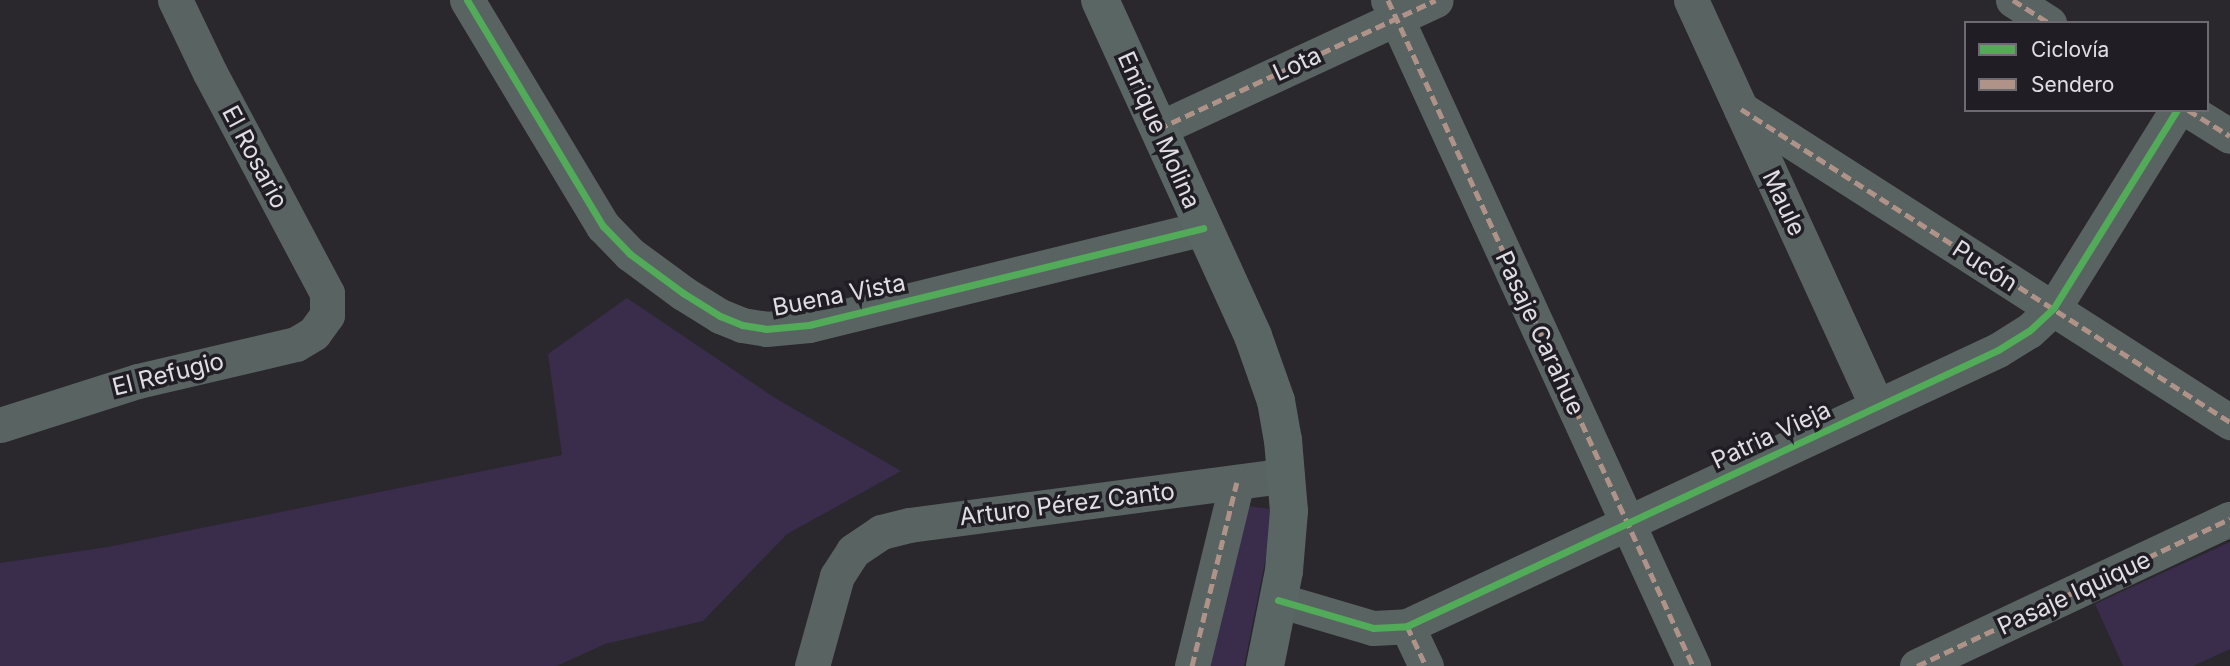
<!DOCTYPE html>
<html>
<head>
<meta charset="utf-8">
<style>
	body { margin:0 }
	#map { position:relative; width:2230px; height:666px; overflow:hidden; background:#2a282d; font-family:Inter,sans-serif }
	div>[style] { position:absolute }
	.green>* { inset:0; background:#3a2c4b }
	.minor>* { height:35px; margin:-17.5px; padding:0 17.5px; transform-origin:17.5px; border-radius:17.5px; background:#596462 }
	.secondary>* { height:38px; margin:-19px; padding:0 19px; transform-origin:19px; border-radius:19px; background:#5a6664 }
	.quiet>* { height:5px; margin-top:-2.5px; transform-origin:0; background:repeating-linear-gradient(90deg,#af9288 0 10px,transparent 0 15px) }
	.cycleway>* { height:7px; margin:-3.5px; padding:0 3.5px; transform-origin:3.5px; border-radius:3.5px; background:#51ab58 }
	span { translate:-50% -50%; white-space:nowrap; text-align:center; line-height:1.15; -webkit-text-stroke:7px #201d25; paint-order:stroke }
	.street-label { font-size:24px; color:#e0dde3 }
	.legend { position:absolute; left:1964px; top:21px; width:245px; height:91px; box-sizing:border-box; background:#201d25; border:2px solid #6d6a71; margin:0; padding:9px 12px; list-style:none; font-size:21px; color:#e0dde3 }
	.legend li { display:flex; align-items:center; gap:14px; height:35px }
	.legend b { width:35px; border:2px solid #6d6a71 }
</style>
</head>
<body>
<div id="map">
	<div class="green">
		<i style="clip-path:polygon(627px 298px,775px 398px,901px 471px,787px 534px,703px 621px,605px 644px,557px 666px,0 666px,0 563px,108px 547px,562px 455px,548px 354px)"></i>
		<i style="clip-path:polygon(1240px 505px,1270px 509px,1271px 532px,1244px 666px,1201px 666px)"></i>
		<i style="clip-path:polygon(2230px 542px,2230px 649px,2193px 666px,2123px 666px,2095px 604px)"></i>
	</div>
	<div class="minor">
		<i style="left:467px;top:0;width:264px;rotate:59deg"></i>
		<i style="left:603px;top:226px;width:39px;rotate:46deg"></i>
		<i style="left:630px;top:254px;width:66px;rotate:36.3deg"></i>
		<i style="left:683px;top:293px;width:44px;rotate:31.9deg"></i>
		<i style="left:720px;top:316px;width:24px;rotate:22deg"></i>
		<i style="left:742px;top:325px;width:24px;rotate:9deg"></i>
		<i style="left:766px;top:329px;width:43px;rotate:-5.3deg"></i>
		<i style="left:809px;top:325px;width:406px;rotate:-13.8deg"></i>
		<i style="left:1388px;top:0;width:733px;rotate:65.39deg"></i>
		<i style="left:1691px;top:0;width:447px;rotate:65.4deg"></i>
		<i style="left:2013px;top:0;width:43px;rotate:32.6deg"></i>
		<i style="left:1741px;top:109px;width:581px;rotate:32.62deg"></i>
		<i style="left:2188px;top:110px;width:49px;rotate:31.8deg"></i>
		<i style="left:1158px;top:129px;width:306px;rotate:-24.9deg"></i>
		<i style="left:0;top:425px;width:145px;rotate:-17.7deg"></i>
		<i style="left:138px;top:381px;width:162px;rotate:-13.2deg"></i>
		<i style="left:296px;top:344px;width:21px;rotate:-31deg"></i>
		<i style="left:314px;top:333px;width:22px;rotate:-54deg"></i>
		<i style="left:327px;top:315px;width:22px;rotate:-90deg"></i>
		<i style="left:327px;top:293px;width:249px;rotate:-118deg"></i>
		<i style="left:210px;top:73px;width:81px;rotate:-115.6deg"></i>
		<i style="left:1278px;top:600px;width:99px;rotate:16.4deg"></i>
		<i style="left:1373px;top:628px;width:34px;rotate:-3deg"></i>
		<i style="left:1407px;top:626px;width:652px;rotate:-25.03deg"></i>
		<i style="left:1998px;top:350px;width:36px;rotate:-32deg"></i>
		<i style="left:2029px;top:331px;width:33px;rotate:-43deg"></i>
		<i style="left:2053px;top:309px;width:234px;rotate:-58.1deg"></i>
		<i style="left:1407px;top:626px;width:44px;rotate:64.6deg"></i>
		<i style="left:812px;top:666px;width:93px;rotate:-74.5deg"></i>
		<i style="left:837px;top:576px;width:30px;rotate:-57deg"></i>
		<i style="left:853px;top:551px;width:34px;rotate:-34deg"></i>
		<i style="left:881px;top:532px;width:29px;rotate:-14deg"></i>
		<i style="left:909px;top:525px;width:381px;rotate:-7.5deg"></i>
		<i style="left:1192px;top:666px;width:189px;rotate:-76.3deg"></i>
		<i style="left:1917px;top:666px;width:346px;rotate:-25.2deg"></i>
	</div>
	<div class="secondary">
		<i style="left:1100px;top:0;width:369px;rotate:65.5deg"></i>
		<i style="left:1253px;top:336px;width:69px;rotate:70.5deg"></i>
		<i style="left:1276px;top:401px;width:40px;rotate:80deg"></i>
		<i style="left:1283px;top:440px;width:71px;rotate:85.2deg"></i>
		<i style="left:1289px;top:511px;width:60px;rotate:94.8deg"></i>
		<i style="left:1284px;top:571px;width:97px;rotate:101.3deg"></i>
	</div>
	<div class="quiet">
		<i style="left:1388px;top:0;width:733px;rotate:65.39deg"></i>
		<i style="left:2013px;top:0;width:43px;rotate:32.6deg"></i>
		<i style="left:1741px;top:109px;width:581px;rotate:32.62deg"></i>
		<i style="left:2188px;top:110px;width:49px;rotate:31.8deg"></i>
		<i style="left:1158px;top:129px;width:306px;rotate:-24.9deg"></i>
		<i style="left:1407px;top:626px;width:44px;rotate:64.6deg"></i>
		<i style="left:1192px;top:666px;width:189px;rotate:-76.3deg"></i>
		<i style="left:1917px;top:666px;width:346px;rotate:-25.2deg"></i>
	</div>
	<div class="cycleway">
		<i style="left:467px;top:0;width:264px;rotate:59deg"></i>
		<i style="left:603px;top:226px;width:39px;rotate:46deg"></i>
		<i style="left:630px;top:254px;width:66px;rotate:36.3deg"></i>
		<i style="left:683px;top:293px;width:44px;rotate:31.9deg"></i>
		<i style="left:720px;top:316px;width:24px;rotate:22deg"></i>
		<i style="left:742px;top:325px;width:24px;rotate:9deg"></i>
		<i style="left:766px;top:329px;width:43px;rotate:-5.3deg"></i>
		<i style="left:809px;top:325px;width:406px;rotate:-13.8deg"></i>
		<i style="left:1278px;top:600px;width:99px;rotate:16.4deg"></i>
		<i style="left:1373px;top:628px;width:34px;rotate:-3deg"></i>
		<i style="left:1407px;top:626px;width:652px;rotate:-25.03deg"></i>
		<i style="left:1998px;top:350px;width:36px;rotate:-32deg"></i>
		<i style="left:2029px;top:331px;width:33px;rotate:-43deg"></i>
		<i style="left:2053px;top:309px;width:234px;rotate:-58.1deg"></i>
	</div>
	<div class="street-label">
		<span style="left:1297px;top:64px;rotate:-25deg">Lota</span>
		<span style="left:1159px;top:130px;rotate:66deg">Enrique Molina</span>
		<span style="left:255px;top:157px;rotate:62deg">El Rosario</span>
		<span style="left:1784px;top:203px;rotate:65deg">Maule</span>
		<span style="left:1985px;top:266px;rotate:33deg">Pucón</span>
		<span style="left:839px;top:295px;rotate:-11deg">Buena Vista</span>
		<span style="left:1540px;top:333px;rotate:65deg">Pasaje Carahue</span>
		<span style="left:168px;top:374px;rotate:-14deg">El Refugio</span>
		<span style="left:1771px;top:435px;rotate:-25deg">Patria Vieja</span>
		<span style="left:1067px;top:504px;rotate:-7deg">Arturo Pérez Canto</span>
		<span style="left:2074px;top:593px;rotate:-25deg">Pasaje Iquique</span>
	</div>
	<ul class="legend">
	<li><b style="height:9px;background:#51ab58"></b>Ciclovía</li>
	<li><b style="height:9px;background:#af9288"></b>Sendero</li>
	</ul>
</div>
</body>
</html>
